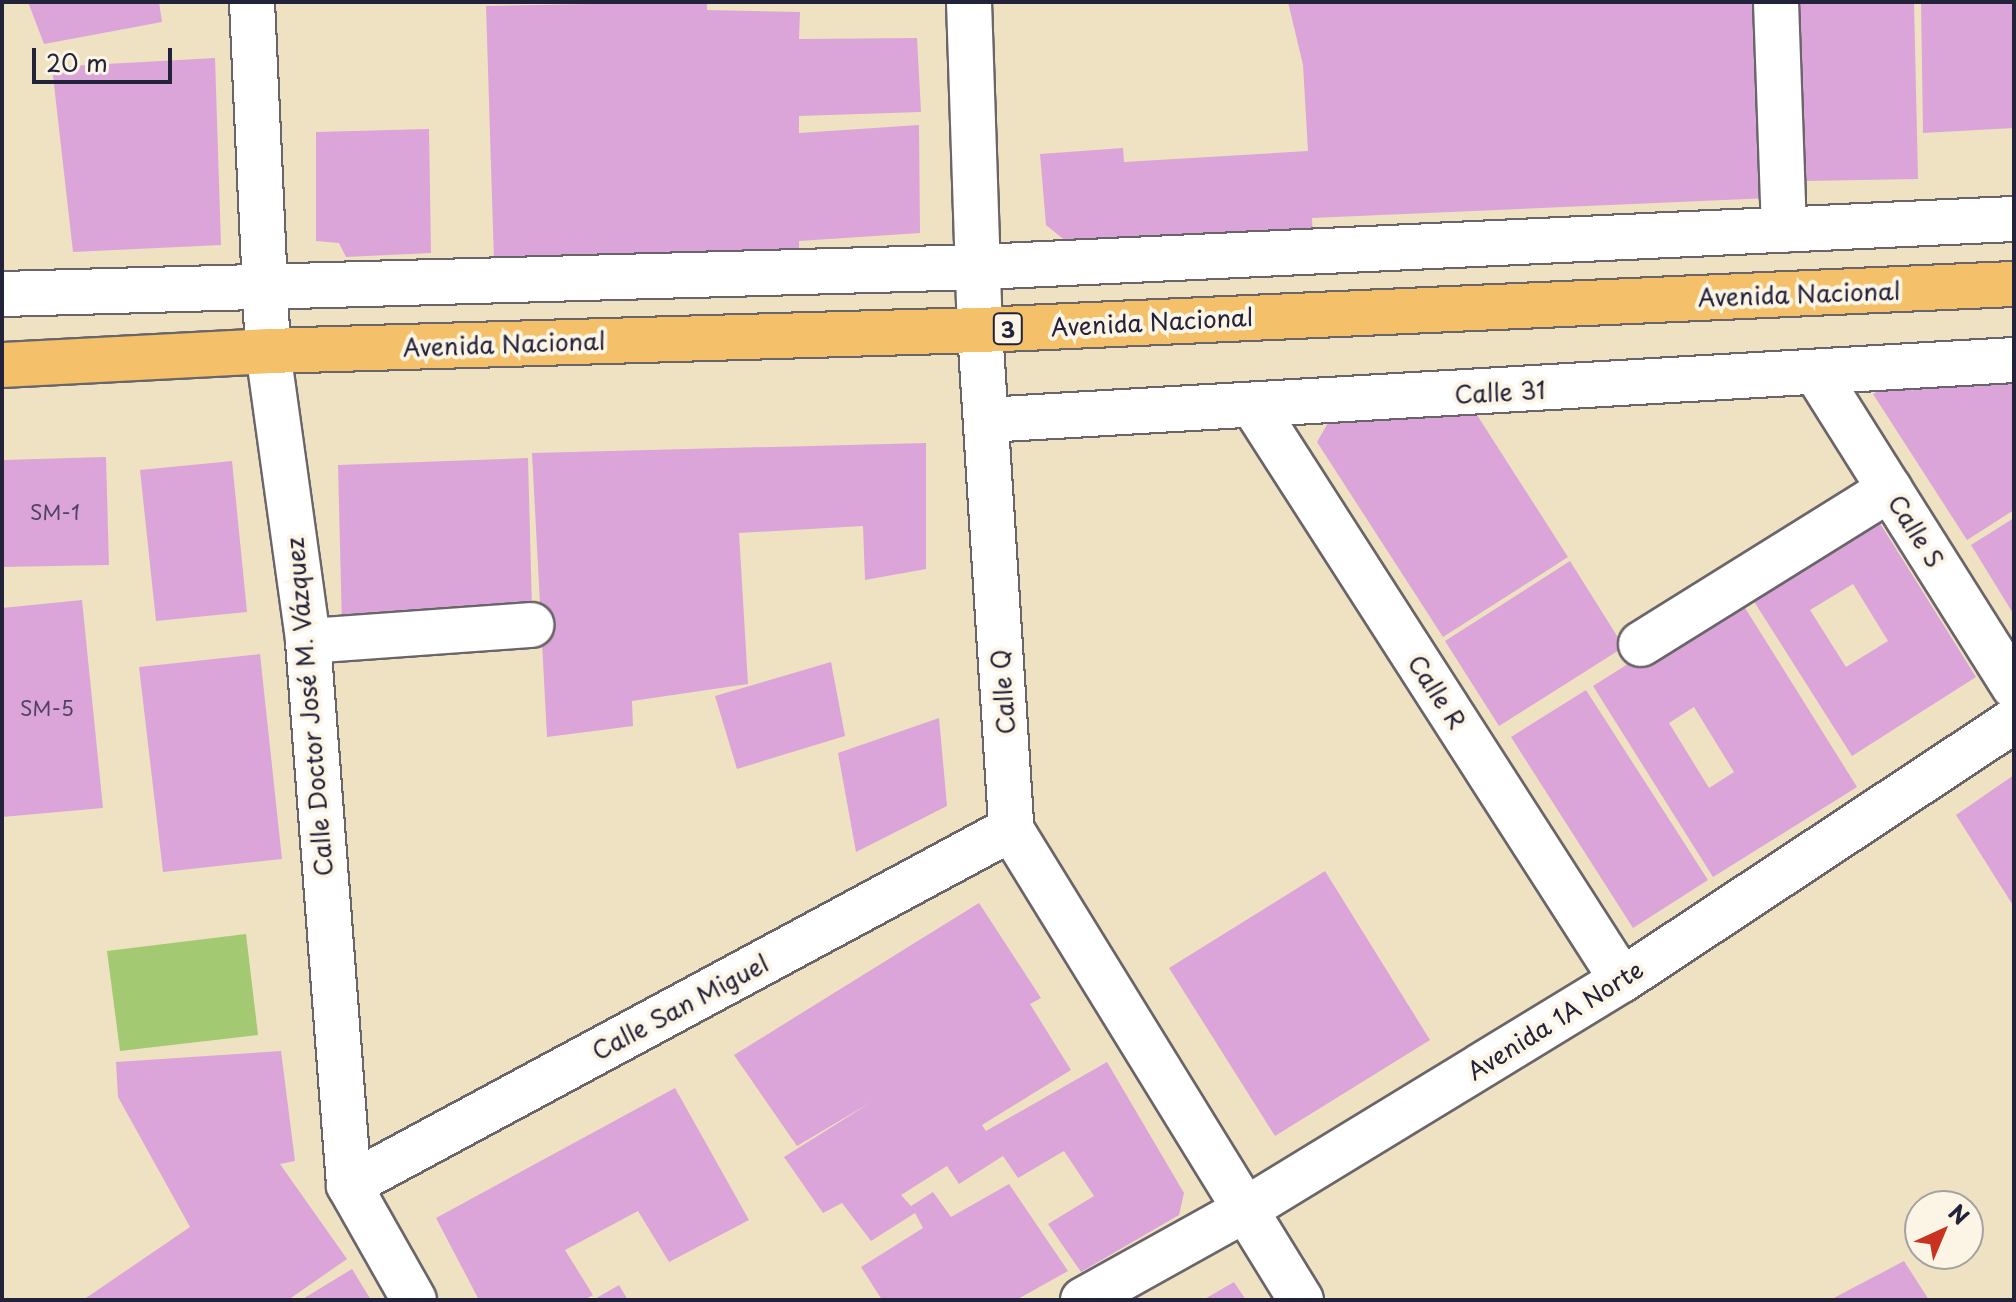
<!DOCTYPE html>
<html>
<head>
<meta charset="utf-8">
<style>
	body { margin:0 }
	#map { position:relative; width:2016px; height:1302px; overflow:hidden; background:#efe2c2; font-family:"Playpen Sans",sans-serif }
	div>[style] { position:absolute }
	.green>* { inset:0; background:#a4c973 }
	.building>* { inset:0; background:#dba5d9 }
	.roads { filter:drop-shadow(2px 0 #6a656a) drop-shadow(-2px 0 #6a656a) drop-shadow(0 2px #6a656a) drop-shadow(0 -2px #6a656a) }
	.minor>* { height:44px; margin:-22px; padding:0 22px; transform-origin:22px; border-radius:22px; background:#fff }
	.major>* { height:44px; margin:-22px; padding:0 22px; transform-origin:22px; border-radius:22px; background:#f4c16a }
	span { translate:-50% -50%; white-space:nowrap; text-align:center; line-height:1.15; -webkit-text-stroke:8px #fcf5e5; paint-order:stroke }
	.number-label { font-size:20px; color:#504362 }
	.number-label span { -webkit-text-stroke-width:0 }
	.shield-label span { padding:2px 6px; background:#fcf5e5; border:2px solid; border-radius:6px; -webkit-text-stroke-width:0 }
	.shield-label { font-size:22px; color:#22223b; font-weight:700 }
	.street-label { font-size:24px; color:#22223b }
	.frame { position:absolute; inset:0; border:4px solid #22223b; pointer-events:none }
	.north { position:absolute; left:1904px; top:1190px; width:80px; height:80px; box-sizing:border-box; background:#fcf5e5; border:2px solid #a5a1a1; border-radius:50%; rotate:44deg; font-size:22px; font-weight:700; line-height:32px; text-align:center; color:#22223b }
	.north::after { content:''; display:block; margin:auto; width:28px; height:36px; background:#c8321e; clip-path:polygon(50% 0,100% 100%,50% 72%,0 100%) }
	.scale { position:absolute; left:32px; top:48px; width:140px; height:36px; box-sizing:border-box; border:4px solid #22223b; border-top:0; padding-left:10px; font-size:24px; line-height:28px; white-space:nowrap; color:#22223b; -webkit-text-stroke:6px #fcf5e5; paint-order:stroke }
</style>
</head>
<body>
<div id="map">
	<div class="green">
		<i style="clip-path:polygon(246px 934px,258px 1035px,120px 1051px,107px 951px)"></i>
	</div>
	<div class="building">
		<i style="clip-path:polygon(28px 2px,159px 2px,162px 22px,44px 44px)"></i>
		<i style="clip-path:polygon(707px 2px,707px 10px,800px 12px,799px 39px,917px 38px,921px 112px,799px 116px,799px 133px,919px 125px,920px 233px,799px 241px,799px 259px,494px 262px,486px 6px)"></i>
		<i style="clip-path:polygon(1288px 2px,1764px 2px,1770px 198px,1312px 218px,1313px 237px,1078px 251px,1046px 225px,1040px 154px,1123px 148px,1124px 162px,1308px 151px,1303px 65px)"></i>
		<i style="clip-path:polygon(1799px 2px,1914px 2px,1918px 179px,1804px 181px)"></i>
		<i style="clip-path:polygon(1921px 2px,2014px 2px,2014px 128px,1923px 133px)"></i>
		<i style="clip-path:polygon(215px 58px,221px 245px,73px 252px,52px 67px)"></i>
		<i style="clip-path:polygon(429px 129px,431px 253px,346px 257px,339px 243px,316px 241px,316px 132px)"></i>
		<i style="clip-path:polygon(1940px 373px,2014px 380px,2014px 510px,1967px 540px,1873px 394px,1903px 376px,1912px 391px)"></i>
		<i style="clip-path:polygon(1470px 404px,1568px 557px,1443px 637px,1317px 442px,1328px 423px)"></i>
		<i style="clip-path:polygon(926px 443px,926px 569px,865px 580px,863px 526px,739px 533px,748px 684px,632px 701px,633px 726px,547px 737px,532px 453px)"></i>
		<i style="clip-path:polygon(106px 457px,109px 565px,2px 567px,2px 460px)"></i>
		<i style="clip-path:polygon(528px 458px,532px 609px,342px 627px,338px 465px)"></i>
		<i style="clip-path:polygon(232px 461px,247px 612px,156px 621px,140px 470px)"></i>
		<i style="clip-path:polygon(evenodd,1873px 512px,1976px 677px,1852px 756px,1748px 592px,1873px 512px,1853px 584px,1888px 641px,1846px 667px,1810px 610px,1853px 584px)"></i>
		<i style="clip-path:polygon(2014px 518px,2014px 615px,1971px 545px)"></i>
		<i style="clip-path:polygon(1570px 561px,1624px 647px,1499px 726px,1445px 641px)"></i>
		<i style="clip-path:polygon(evenodd,1737px 595px,1857px 787px,1713px 877px,1593px 686px,1737px 595px,1694px 707px,1734px 772px,1709px 788px,1669px 723px,1694px 707px)"></i>
		<i style="clip-path:polygon(82px 600px,103px 808px,2px 817px,2px 608px)"></i>
		<i style="clip-path:polygon(260px 654px,282px 859px,163px 872px,139px 667px)"></i>
		<i style="clip-path:polygon(831px 662px,845px 736px,737px 769px,715px 696px)"></i>
		<i style="clip-path:polygon(1586px 690px,1708px 880px,1633px 928px,1511px 737px)"></i>
		<i style="clip-path:polygon(939px 718px,947px 806px,856px 852px,838px 753px)"></i>
		<i style="clip-path:polygon(2014px 775px,2014px 907px,1956px 815px)"></i>
		<i style="clip-path:polygon(1325px 871px,1430px 1040px,1275px 1136px,1169px 968px)"></i>
		<i style="clip-path:polygon(979px 903px,1041px 998px,1030px 1004px,1071px 1070px,982px 1125px,986px 1131px,1107px 1062px,1184px 1193px,1179px 1215px,1081px 1272px,1048px 1224px,1094px 1196px,1064px 1151px,1018px 1178px,1003px 1156px,959px 1184px,947px 1166px,901px 1195px,911px 1206px,933px 1192px,951px 1217px,1009px 1184px,1068px 1271px,1016px 1300px,882px 1300px,861px 1267px,923px 1228px,915px 1213px,871px 1241px,842px 1203px,823px 1213px,784px 1157px,873px 1101px,797px 1146px,734px 1055px)"></i>
		<i style="clip-path:polygon(281px 1051px,295px 1161px,280px 1164px,347px 1259px,288px 1300px,83px 1300px,190px 1227px,118px 1097px,116px 1062px)"></i>
		<i style="clip-path:polygon(675px 1088px,749px 1220px,669px 1262px,638px 1211px,565px 1250px,593px 1295px,584px 1300px,479px 1300px,436px 1218px)"></i>
		<i style="clip-path:polygon(1904px 1261px,1929px 1300px,1830px 1300px)"></i>
		<i style="clip-path:polygon(352px 1269px,371px 1300px,301px 1300px)"></i>
		<i style="clip-path:polygon(1234px 1282px,1246px 1300px,1203px 1300px)"></i>
		<i style="clip-path:polygon(619px 1285px,628px 1300px,593px 1300px)"></i>
	</div>
	<div class="roads">
		<div class="minor">
			<i style="left:252px;top:2px;width:349px;rotate:87.4deg"></i>
			<i style="left:268px;top:351px;width:293px;rotate:82.1deg"></i>
			<i style="left:308px;top:641px;width:546px;rotate:85.69deg"></i>
			<i style="left:349px;top:1185px;width:132px;rotate:60.5deg"></i>
			<i style="left:969px;top:2px;width:328px;rotate:88.1deg"></i>
			<i style="left:980px;top:330px;width:500px;rotate:86.4deg"></i>
			<i style="left:1011px;top:829px;width:553px;rotate:58.38deg"></i>
			<i style="left:1776px;top:2px;width:228px;rotate:88deg"></i>
			<i style="left:2px;top:294px;width:978px;rotate:-1.58deg"></i>
			<i style="left:980px;top:267px;width:1035px;rotate:-2.66deg"></i>
			<i style="left:1817px;top:374px;width:370px;rotate:57.8deg"></i>
			<i style="left:1253px;top:405px;width:683px;rotate:57.31deg"></i>
			<i style="left:986px;top:420px;width:1030px;rotate:-3.34deg"></i>
			<i style="left:308px;top:641px;width:224px;rotate:-4.1deg"></i>
			<i style="left:1641px;top:644px;width:293px;rotate:-31.9deg"></i>
			<i style="left:349px;top:1185px;width:752px;rotate:-28.27deg"></i>
			<i style="left:1083px;top:1300px;width:183px;rotate:-29.1deg"></i>
			<i style="left:1243px;top:1211px;width:444px;rotate:-31.4deg"></i>
			<i style="left:1622px;top:980px;width:470px;rotate:-33.5deg"></i>
		</div>
		<div class="major">
			<i style="left:2px;top:365px;width:266px;rotate:-3deg"></i>
			<i style="left:268px;top:351px;width:712px;rotate:-1.69deg"></i>
			<i style="left:980px;top:330px;width:1035px;rotate:-2.55deg"></i>
		</div>
	</div>
	<div class="number-label">
		<span style="left:55px;top:512px">SM-1</span>
		<span style="left:47px;top:708px">SM-5</span>
	</div>
	<div class="shield-label">
		<span style="left:1008px;top:329px">3</span>
	</div>
	<div class="street-label">
		<span style="left:1799px;top:294px;rotate:-2deg">Avenida Nacional</span>
		<span style="left:1152px;top:322px;rotate:-3deg">Avenida Nacional</span>
		<span style="left:504px;top:344px;rotate:-2deg">Avenida Nacional</span>
		<span style="left:1500px;top:392px;rotate:-3deg">Calle 31</span>
		<span style="left:1916px;top:531px;rotate:58deg">Calle S</span>
		<span style="left:1003px;top:692px;rotate:-94deg">Calle Q</span>
		<span style="left:1437px;top:692px;rotate:57deg">Calle R</span>
		<span style="left:309px;top:707px;rotate:-95deg">Calle Doctor José M. Vázquez</span>
		<span style="left:680px;top:1007px;rotate:-28deg">Calle San Miguel</span>
		<span style="left:1555px;top:1020px;rotate:-32deg">Avenida 1A Norte</span>
	</div>
	<div class="frame"></div>
	<div class="north">N</div>
	<div class="scale">20 m</div>
</div>
</body>
</html>
